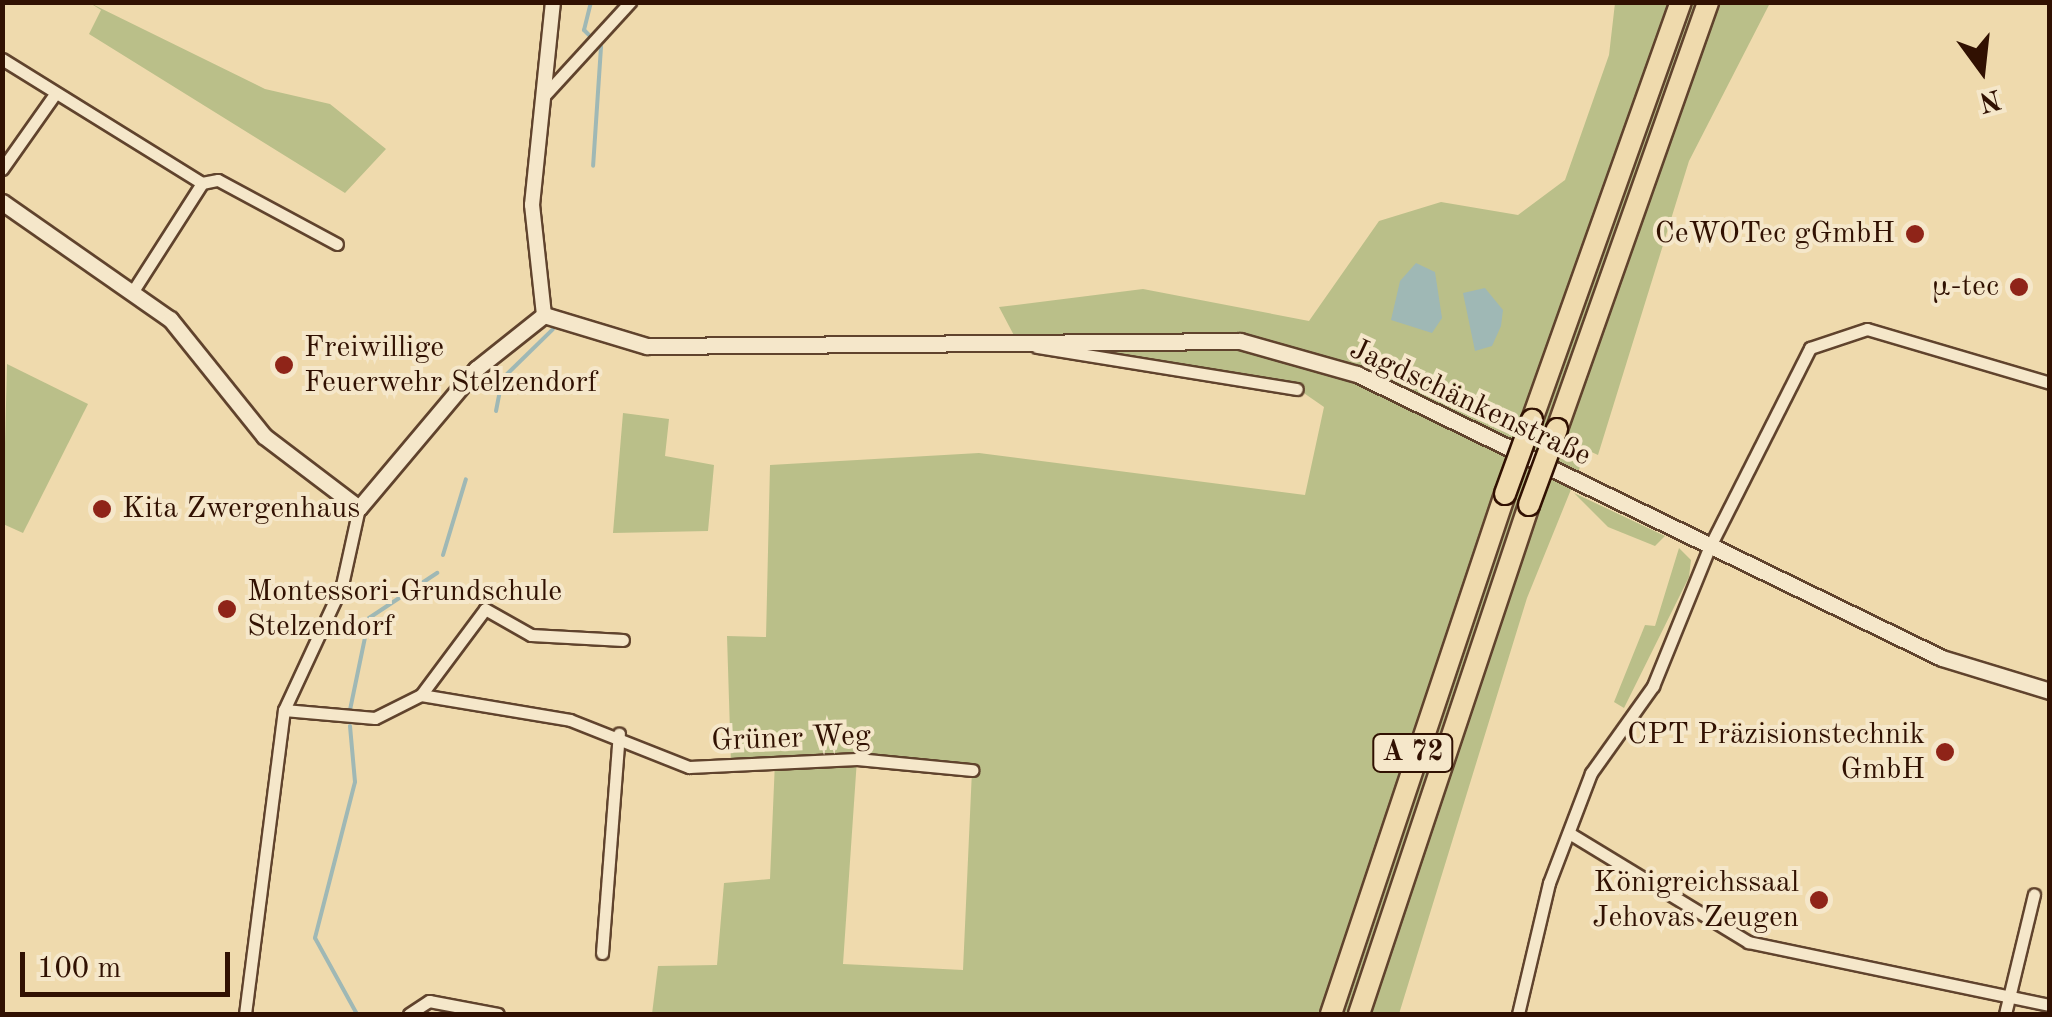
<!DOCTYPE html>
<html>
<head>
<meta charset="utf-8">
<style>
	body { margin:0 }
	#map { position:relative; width:2052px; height:1017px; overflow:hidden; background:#efdaad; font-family:"Old Standard TT",serif }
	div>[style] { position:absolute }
	.green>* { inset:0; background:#babf89 }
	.water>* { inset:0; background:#9fb8b5 }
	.stream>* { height:4px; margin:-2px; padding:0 2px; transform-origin:2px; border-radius:2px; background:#9fb8b5 }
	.roads { filter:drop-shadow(2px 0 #60432d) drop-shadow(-2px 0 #60432d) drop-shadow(0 2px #60432d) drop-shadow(0 -2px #60432d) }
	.minor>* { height:11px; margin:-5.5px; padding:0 5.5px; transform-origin:5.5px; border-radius:5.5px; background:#f5e7ca }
	.tertiary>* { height:14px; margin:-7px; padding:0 7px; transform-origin:7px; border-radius:7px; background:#f5e7ca }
	.secondary>* { height:15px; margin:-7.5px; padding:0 7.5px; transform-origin:7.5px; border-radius:7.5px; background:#f5e7ca }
	.motorway>* { height:20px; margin:-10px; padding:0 10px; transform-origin:10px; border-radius:10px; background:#efdaad }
	.bridges { filter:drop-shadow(2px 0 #311102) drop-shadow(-2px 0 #311102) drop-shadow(0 2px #311102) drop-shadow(0 -2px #311102) }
	.motorway-bridge>* { height:20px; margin:-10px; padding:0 10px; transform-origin:10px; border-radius:10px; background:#efdaad }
	.dots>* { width:28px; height:28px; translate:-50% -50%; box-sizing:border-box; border:5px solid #f5e7ca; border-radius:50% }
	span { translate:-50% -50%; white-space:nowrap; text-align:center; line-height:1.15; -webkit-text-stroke:8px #f5e7ca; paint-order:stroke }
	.shield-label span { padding:2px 8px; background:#f5e7ca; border:2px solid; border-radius:8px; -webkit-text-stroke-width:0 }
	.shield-label { font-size:28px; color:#311102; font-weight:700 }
	.poi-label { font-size:30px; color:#311102 }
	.right { translate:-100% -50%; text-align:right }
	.left { translate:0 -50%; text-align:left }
	.street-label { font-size:30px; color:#311102 }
	.frame { position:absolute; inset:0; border:5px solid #311102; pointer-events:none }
	.north { position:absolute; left:1932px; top:20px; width:100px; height:100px; -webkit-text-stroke:8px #f5e7ca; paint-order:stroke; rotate:165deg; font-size:28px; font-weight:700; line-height:40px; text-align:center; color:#311102 }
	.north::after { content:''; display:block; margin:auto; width:35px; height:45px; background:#311102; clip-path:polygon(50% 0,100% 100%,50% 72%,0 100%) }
	.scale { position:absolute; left:20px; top:952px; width:210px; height:45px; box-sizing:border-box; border:5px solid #311102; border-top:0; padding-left:12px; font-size:30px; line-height:35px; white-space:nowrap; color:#311102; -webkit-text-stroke:8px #f5e7ca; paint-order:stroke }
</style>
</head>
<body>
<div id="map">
	<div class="green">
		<i style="clip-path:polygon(90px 3px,265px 89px,330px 104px,386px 149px,345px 193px,89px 34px,101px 10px)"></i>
		<i style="clip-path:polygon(evenodd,1615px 3px,1770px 3px,1689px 161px,1598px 455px,1587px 450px,1527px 598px,1399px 1014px,652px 1014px,658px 966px,717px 965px,724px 883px,770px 879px,775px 761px,731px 764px,727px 636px,766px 637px,770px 465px,979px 453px,1305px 495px,1324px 407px,1298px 389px,1018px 343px,999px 307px,1143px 289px,1309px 321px,1379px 221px,1441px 202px,1518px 215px,1565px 180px,1609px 55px,1615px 3px,857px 759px,972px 770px,963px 970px,843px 964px,857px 759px)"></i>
		<i style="clip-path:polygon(7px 364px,88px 404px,23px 533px,3px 524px)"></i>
		<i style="clip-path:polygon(623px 413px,669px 419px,665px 456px,714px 465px,708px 531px,613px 533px)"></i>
		<i style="clip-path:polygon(1574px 493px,1665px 536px,1655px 546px,1608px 527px)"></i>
		<i style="clip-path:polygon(1679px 548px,1691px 560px,1689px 577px,1624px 708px,1614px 702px,1645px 625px,1655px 626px)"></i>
	</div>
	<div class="water">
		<i style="clip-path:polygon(1416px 263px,1435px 272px,1442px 318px,1432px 333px,1391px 320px,1400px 281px)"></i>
		<i style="clip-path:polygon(1485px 288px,1503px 310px,1501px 326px,1492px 346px,1475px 351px,1463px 293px)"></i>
	</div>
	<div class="stream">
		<i style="left:591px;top:2px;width:29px;rotate:104deg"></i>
		<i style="left:584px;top:30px;width:24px;rotate:45deg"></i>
		<i style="left:601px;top:47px;width:119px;rotate:93.8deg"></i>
		<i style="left:496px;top:411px;width:33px;rotate:-79deg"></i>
		<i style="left:502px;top:379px;width:71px;rotate:-44.4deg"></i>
		<i style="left:443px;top:555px;width:79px;rotate:-73.2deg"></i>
		<i style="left:350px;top:710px;width:94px;rotate:-78.3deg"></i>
		<i style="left:369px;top:618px;width:82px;rotate:-33.5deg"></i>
		<i style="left:350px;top:726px;width:56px;rotate:84.9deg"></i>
		<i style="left:355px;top:782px;width:161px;rotate:104.4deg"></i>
		<i style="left:315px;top:938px;width:87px;rotate:61.1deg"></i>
	</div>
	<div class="roads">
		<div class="minor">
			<i style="left:2px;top:59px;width:235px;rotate:31.8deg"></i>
			<i style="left:543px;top:97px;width:129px;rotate:-47.5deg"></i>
			<i style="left:2px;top:169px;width:92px;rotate:-54.8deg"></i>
			<i style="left:133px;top:291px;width:128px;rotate:-57.4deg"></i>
			<i style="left:202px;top:183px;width:16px;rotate:-11deg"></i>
			<i style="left:218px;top:180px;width:135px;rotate:28.3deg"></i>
			<i style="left:1037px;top:347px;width:263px;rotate:9.2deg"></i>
			<i style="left:421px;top:695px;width:107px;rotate:-53.3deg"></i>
			<i style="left:485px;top:609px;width:53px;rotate:29.5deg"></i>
			<i style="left:531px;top:635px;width:92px;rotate:3.1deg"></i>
			<i style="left:284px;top:710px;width:91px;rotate:5deg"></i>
			<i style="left:375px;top:718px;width:51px;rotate:-26.6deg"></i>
			<i style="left:421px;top:695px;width:151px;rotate:9.5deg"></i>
			<i style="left:570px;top:720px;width:128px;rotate:21.6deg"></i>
			<i style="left:689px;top:767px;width:168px;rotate:-2.7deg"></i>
			<i style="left:857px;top:759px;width:116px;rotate:5.5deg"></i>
			<i style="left:1569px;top:833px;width:210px;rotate:31.3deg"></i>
			<i style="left:1748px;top:942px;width:309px;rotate:11.8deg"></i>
			<i style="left:602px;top:953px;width:220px;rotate:-85.6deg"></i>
			<i style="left:245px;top:1014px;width:306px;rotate:-82.7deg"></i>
			<i style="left:284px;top:710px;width:138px;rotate:-65.1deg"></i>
			<i style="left:342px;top:585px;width:79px;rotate:-77.6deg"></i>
			<i style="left:409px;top:1014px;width:24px;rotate:-33deg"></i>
			<i style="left:429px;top:1001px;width:70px;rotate:10.7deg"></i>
			<i style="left:1518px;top:1014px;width:135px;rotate:-76.7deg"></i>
			<i style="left:1549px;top:883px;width:118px;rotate:-69.1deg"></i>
			<i style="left:1591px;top:773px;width:107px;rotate:-54.5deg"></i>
			<i style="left:1653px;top:686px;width:149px;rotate:-67.9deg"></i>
			<i style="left:1709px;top:548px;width:224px;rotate:-63.2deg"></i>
			<i style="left:1810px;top:348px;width:60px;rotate:-18.4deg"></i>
			<i style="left:1867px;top:329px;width:191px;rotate:16.4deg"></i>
			<i style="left:2005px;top:1014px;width:123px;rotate:-76.4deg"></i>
		</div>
		<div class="tertiary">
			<i style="left:544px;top:315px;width:111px;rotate:-96.2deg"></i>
			<i style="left:532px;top:205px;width:204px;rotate:-84.1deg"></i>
		</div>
		<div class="secondary">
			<i style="left:2px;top:202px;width:205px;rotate:34.9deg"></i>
			<i style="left:170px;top:319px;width:150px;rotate:51.2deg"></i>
			<i style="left:264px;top:436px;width:119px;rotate:37.2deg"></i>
			<i style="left:359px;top:508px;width:182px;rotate:-49.9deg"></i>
			<i style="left:476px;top:369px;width:87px;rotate:-38.5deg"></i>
			<i style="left:544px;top:315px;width:108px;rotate:16.8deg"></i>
			<i style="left:647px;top:346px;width:593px;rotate:-0.48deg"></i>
			<i style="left:1240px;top:341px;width:122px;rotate:15.8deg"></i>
			<i style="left:1357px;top:374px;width:650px;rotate:25.9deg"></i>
			<i style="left:1942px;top:658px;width:113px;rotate:17deg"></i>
		</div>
		<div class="motorway">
			<i style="left:1532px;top:420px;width:444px;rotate:-70.4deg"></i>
			<i style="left:1557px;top:429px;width:453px;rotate:-70.5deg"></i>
			<i style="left:1331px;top:1014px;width:548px;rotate:-71.5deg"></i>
			<i style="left:1359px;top:1014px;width:537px;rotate:-71.53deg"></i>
		</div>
	</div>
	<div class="bridges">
		<div class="motorway-bridge">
			<i style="left:1505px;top:494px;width:79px;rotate:-70deg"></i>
			<i style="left:1529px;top:505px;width:81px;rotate:-69.8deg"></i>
		</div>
	</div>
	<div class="dots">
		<i style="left:1915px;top:234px;background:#8f2418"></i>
		<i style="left:2019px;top:287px;background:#8f2418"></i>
		<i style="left:284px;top:365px;background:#8f2418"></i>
		<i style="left:102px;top:509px;background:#8f2418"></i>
		<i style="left:227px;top:609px;background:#8f2418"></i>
		<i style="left:1945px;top:752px;background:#8f2418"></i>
		<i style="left:1819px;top:900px;background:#8f2418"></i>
	</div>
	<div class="shield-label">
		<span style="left:1413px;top:753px">A 72</span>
	</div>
	<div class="poi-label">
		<span class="right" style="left:1895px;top:234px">CeWOTec gGmbH</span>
		<span class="right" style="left:1999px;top:287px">µ-tec</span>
		<span class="left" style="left:304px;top:365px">Freiwillige<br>Feuerwehr Stelzendorf</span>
		<span class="left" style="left:122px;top:509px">Kita Zwergenhaus</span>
		<span class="left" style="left:247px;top:609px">Montessori-Grundschule<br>Stelzendorf</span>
		<span class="right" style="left:1925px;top:752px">CPT Präzisionstechnik<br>GmbH</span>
		<span class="right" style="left:1799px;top:900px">Königreichssaal<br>Jehovas Zeugen</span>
	</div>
	<div class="street-label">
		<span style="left:1470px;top:403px;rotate:25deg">Jagdschänkenstraße</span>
		<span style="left:791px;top:739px;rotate:-2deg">Grüner Weg</span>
	</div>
	<div class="frame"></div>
	<div class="north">N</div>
	<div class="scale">100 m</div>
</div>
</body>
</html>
